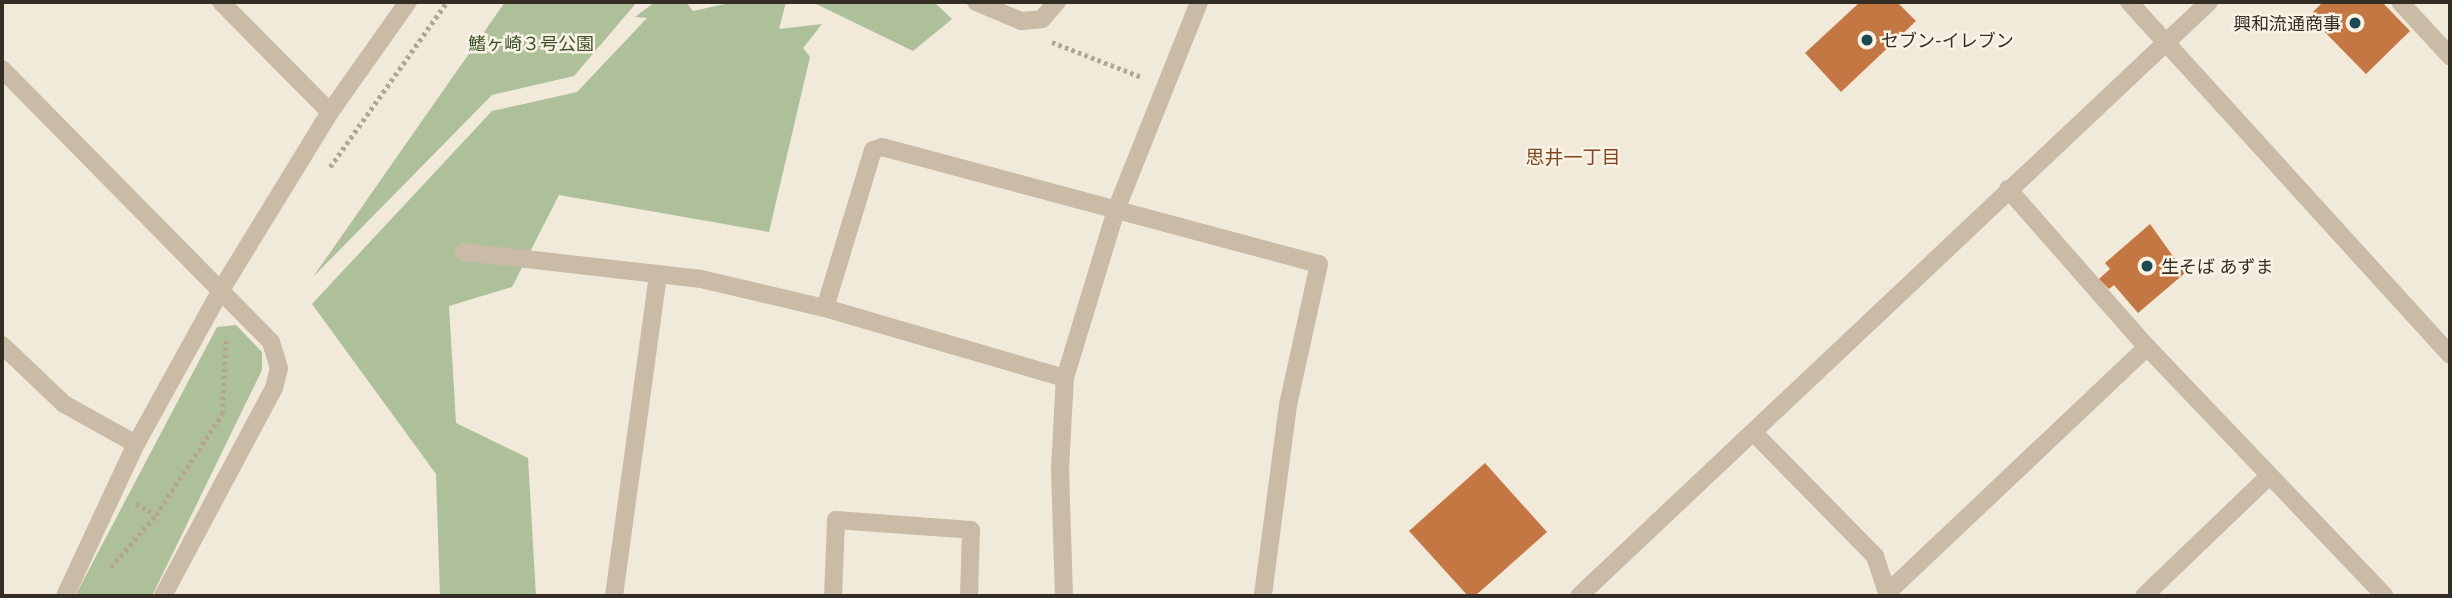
<!DOCTYPE html>
<html>
<head>
<meta charset="utf-8">
<style>
	body { margin:0 }
	#map { position:relative; width:2452px; height:598px; overflow:hidden; background:#f1e9d9; font-family:Lato,"Noto Sans JP",sans-serif }
	div>[style] { position:absolute }
	.green>* { inset:0; background:#adc099 }
	.building>* { inset:0; background:#c57743 }
	.path>* { height:4.5px; margin-top:-2.25px; transform-origin:0; background:repeating-linear-gradient(90deg,#b4a58f 0 3.5px,transparent 0 7px) }
	.minor>* { height:18px; margin:-9px; padding:0 9px; transform-origin:9px; border-radius:9px; background:#c9bba5 }
	.tertiary>* { height:18px; margin:-9px; padding:0 9px; transform-origin:9px; border-radius:9px; background:#c9bba5 }
	.dots>* { width:19px; height:19px; translate:-50% -50%; box-sizing:border-box; border:4px solid #f9f3e5; border-radius:50% }
	span { translate:-50% -50%; white-space:nowrap; text-align:center; line-height:1.15; -webkit-text-stroke:5px #f9f3e5; paint-order:stroke }
	.poi-label { font-size:18px; color:#342d26 }
	.right { translate:-100% -50%; text-align:right }
	.left { translate:0 -50%; text-align:left }
	.park-label { font-size:18px; color:#3d522a }
	.neighbourhood-label { font-size:19px; color:#824720 }
	.frame { position:absolute; inset:0; border:4px solid #342d26; pointer-events:none }
</style>
</head>
<body>
<div id="map">
	<div class="green">
		<i style="clip-path:polygon(505px 2px,637px 2px,574px 76px,492px 95px,313px 277px)"></i>
		<i style="clip-path:polygon(655px 2px,686px 2px,693px 11px,734px 2px,786px 2px,779px 29px,822px 24px,803px 48px,810px 57px,769px 232px,559px 195px,512px 287px,449px 306px,456px 423px,528px 458px,536px 596px,440px 596px,436px 474px,312px 304px,492px 111px,577px 92px,647px 18px,635px 17px)"></i>
		<i style="clip-path:polygon(812px 2px,934px 2px,952px 19px,913px 51px)"></i>
		<i style="clip-path:polygon(236px 325px,262px 352px,262px 370px,152px 596px,75px 596px,217px 327px)"></i>
	</div>
	<div class="building">
		<i style="clip-path:polygon(1860px 2px,1897px 2px,1916px 21px,1841px 92px,1805px 53px)"></i>
		<i style="clip-path:polygon(2323px 2px,2382px 2px,2410px 31px,2366px 74px,2309px 16px)"></i>
		<i style="clip-path:polygon(2150px 224px,2185px 273px,2138px 313px,2114px 285px,2109px 289px,2099px 279px,2110px 269px,2105px 263px)"></i>
		<i style="clip-path:polygon(1485px 463px,1547px 532px,1475px 596px,1468px 596px,1409px 531px)"></i>
	</div>
	<div class="path">
		<i style="left:1052px;top:42px;width:97px;rotate:21.3deg"></i>
		<i style="left:330px;top:167px;width:202px;rotate:-54.7deg"></i>
		<i style="left:136px;top:504px;width:23px;rotate:29deg"></i>
		<i style="left:111px;top:567px;width:69px;rotate:-49.1deg"></i>
		<i style="left:156px;top:515px;width:121px;rotate:-56.8deg"></i>
		<i style="left:222px;top:414px;width:77px;rotate:-87deg"></i>
	</div>
	<div class="minor">
		<i style="left:221px;top:2px;width:155px;rotate:45.3deg"></i>
		<i style="left:976px;top:2px;width:49px;rotate:22.9deg"></i>
		<i style="left:1021px;top:21px;width:21px;rotate:-5deg"></i>
		<i style="left:1042px;top:19px;width:23px;rotate:-49deg"></i>
		<i style="left:2400px;top:2px;width:74px;rotate:47.2deg"></i>
		<i style="left:2px;top:69px;width:383px;rotate:45.4deg"></i>
		<i style="left:271px;top:342px;width:27px;rotate:73deg"></i>
		<i style="left:279px;top:368px;width:21px;rotate:104deg"></i>
		<i style="left:274px;top:388px;width:236px;rotate:118.1deg"></i>
		<i style="left:2008px;top:189px;width:210px;rotate:48.7deg"></i>
		<i style="left:2147px;top:347px;width:344px;rotate:46.3deg"></i>
		<i style="left:464px;top:252px;width:239px;rotate:6.5deg"></i>
		<i style="left:701px;top:279px;width:127px;rotate:13.2deg"></i>
		<i style="left:825px;top:308px;width:250px;rotate:16.3deg"></i>
		<i style="left:825px;top:308px;width:165px;rotate:-73.1deg"></i>
		<i style="left:873px;top:150px;width:9px;rotate:-18deg"></i>
		<i style="left:882px;top:147px;width:452px;rotate:15deg"></i>
		<i style="left:1319px;top:264px;width:144px;rotate:102.4deg"></i>
		<i style="left:1288px;top:405px;width:193px;rotate:97.5deg"></i>
		<i style="left:2px;top:345px;width:86px;rotate:43.6deg"></i>
		<i style="left:64px;top:404px;width:82px;rotate:29.1deg"></i>
		<i style="left:1754px;top:433px;width:173px;rotate:45.5deg"></i>
		<i style="left:1875px;top:556px;width:42px;rotate:72deg"></i>
		<i style="left:1887px;top:593px;width:358px;rotate:-43.4deg"></i>
		<i style="left:65px;top:596px;width:168px;rotate:-65deg"></i>
		<i style="left:136px;top:444px;width:176px;rotate:-61.1deg"></i>
		<i style="left:221px;top:290px;width:209px;rotate:-58.5deg"></i>
		<i style="left:330px;top:112px;width:135px;rotate:-54.7deg"></i>
		<i style="left:614px;top:596px;width:323px;rotate:-82.2deg"></i>
		<i style="left:833px;top:596px;width:76px;rotate:-87.7deg"></i>
		<i style="left:836px;top:520px;width:135px;rotate:4.2deg"></i>
		<i style="left:971px;top:530px;width:66px;rotate:91.7deg"></i>
		<i style="left:1064px;top:596px;width:127px;rotate:-91.8deg"></i>
		<i style="left:1060px;top:469px;width:91px;rotate:-86.9deg"></i>
		<i style="left:1065px;top:378px;width:176px;rotate:-73.1deg"></i>
		<i style="left:1116px;top:210px;width:224px;rotate:-68.2deg"></i>
		<i style="left:2144px;top:596px;width:173px;rotate:-43.8deg"></i>
	</div>
	<div class="tertiary">
		<i style="left:2129px;top:2px;width:477px;rotate:47.7deg"></i>
		<i style="left:1579px;top:596px;width:866px;rotate:-43.32deg"></i>
	</div>
	<div class="dots">
		<i style="left:2355px;top:23px;background:#1c4855"></i>
		<i style="left:1867px;top:40px;background:#1c4855"></i>
		<i style="left:2147px;top:266px;background:#1c4855"></i>
	</div>
	<div class="poi-label">
		<span class="right" style="left:2341px;top:23px">興和流通商事</span>
		<span class="left" style="left:1881px;top:40px">セブン-イレブン</span>
		<span class="left" style="left:2161px;top:266px">生そば あずま</span>
	</div>
	<div class="park-label">
		<span style="left:531px;top:43px">鰭ヶ崎３号公園</span>
	</div>
	<div class="neighbourhood-label">
		<span style="left:1573px;top:157px">思井一丁目</span>
	</div>
	<div class="frame"></div>
</div>
</body>
</html>
